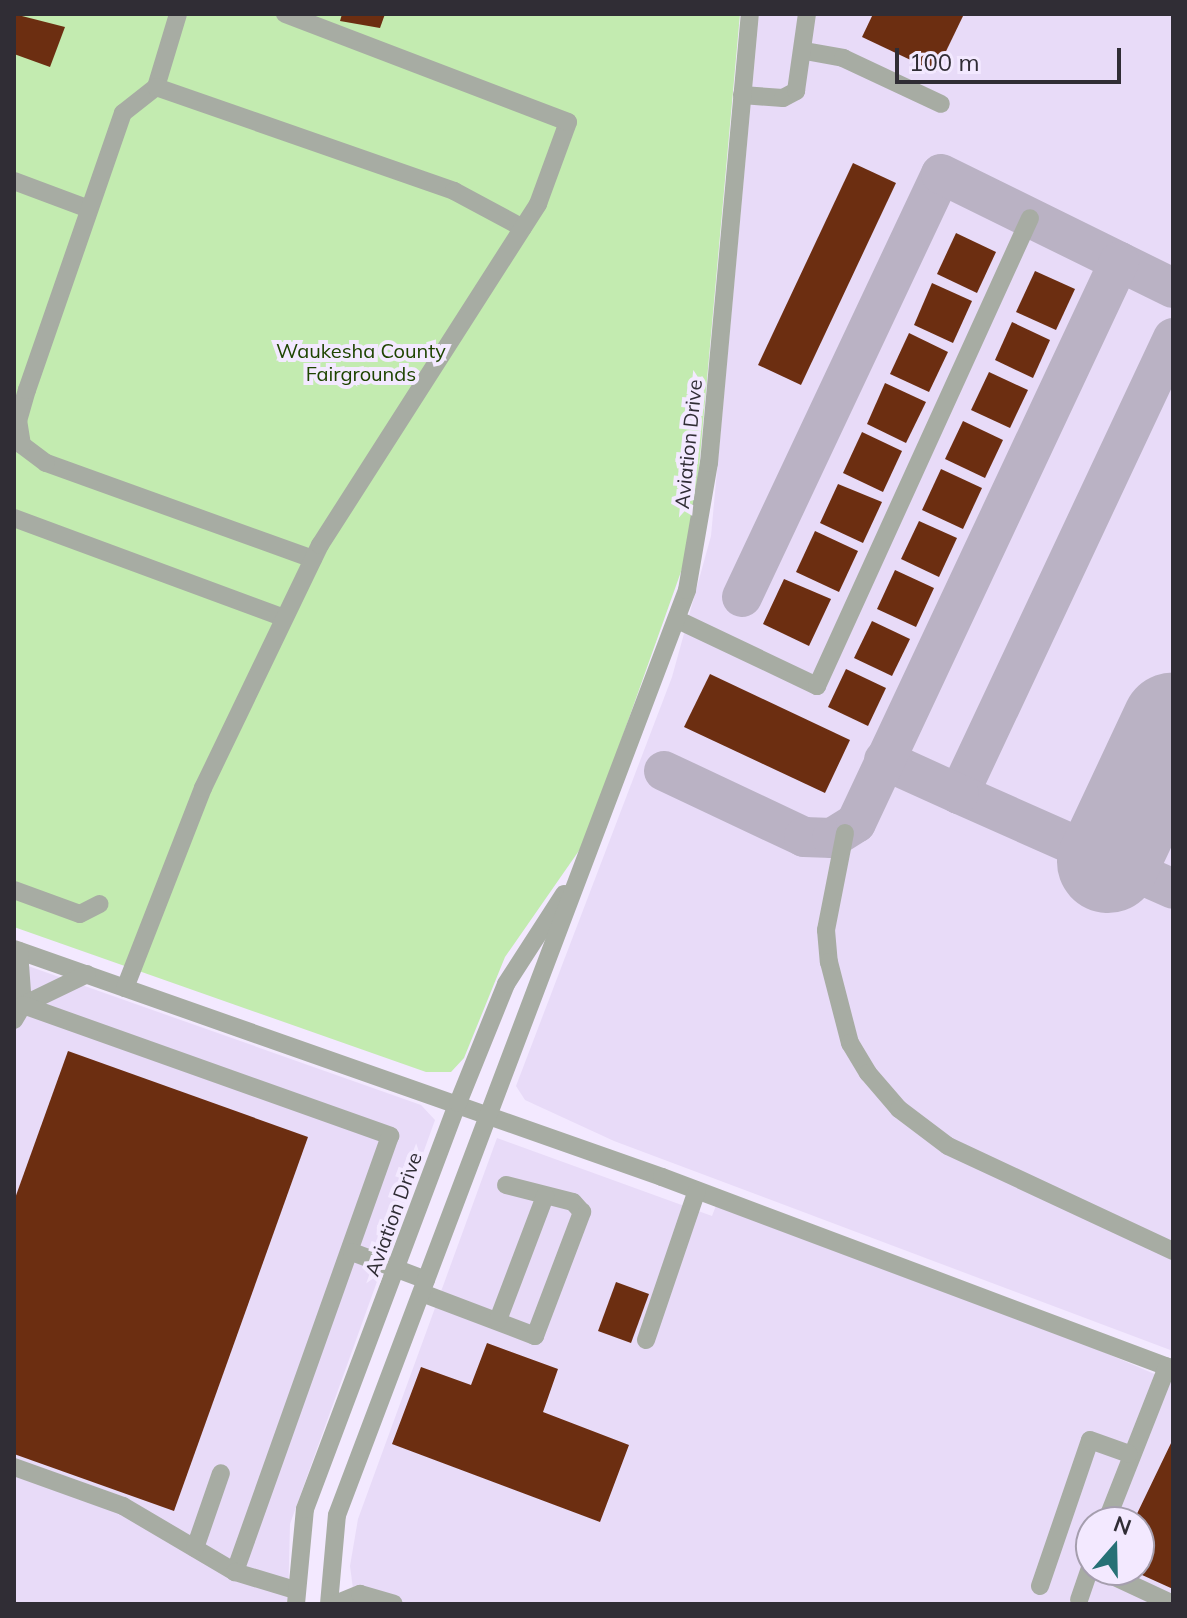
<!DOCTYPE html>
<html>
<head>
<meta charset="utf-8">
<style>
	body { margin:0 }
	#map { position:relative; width:1187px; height:1618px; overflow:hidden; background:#f3e9ff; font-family:Mulish,sans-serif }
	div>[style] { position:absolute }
	.built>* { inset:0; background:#e8dbf8 }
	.green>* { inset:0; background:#c3ebb0 }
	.taxiway>* { height:40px; margin:-20px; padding:0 20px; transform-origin:20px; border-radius:20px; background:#bab2c4 }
	.runway>* { height:102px; margin:-51px; padding:0 51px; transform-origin:51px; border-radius:51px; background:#bab2c4 }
	.building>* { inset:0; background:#6c2e11 }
	.minor>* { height:18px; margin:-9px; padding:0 9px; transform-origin:9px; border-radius:9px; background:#a7aca3 }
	span { translate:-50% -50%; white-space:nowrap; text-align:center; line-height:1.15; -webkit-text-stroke:8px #f3e9ff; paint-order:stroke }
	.park-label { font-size:20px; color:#1e4400 }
	.street-label { font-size:20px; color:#302d35 }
	.frame { position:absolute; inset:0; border:16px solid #302d35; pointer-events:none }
	.north { position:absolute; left:1075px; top:1506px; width:80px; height:80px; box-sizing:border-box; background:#f3e9ff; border:2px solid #a59eae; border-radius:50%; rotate:20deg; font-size:22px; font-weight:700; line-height:32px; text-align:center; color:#302d35 }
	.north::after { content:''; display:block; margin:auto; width:28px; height:36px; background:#277176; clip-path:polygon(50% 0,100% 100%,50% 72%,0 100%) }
	.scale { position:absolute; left:895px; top:48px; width:226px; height:36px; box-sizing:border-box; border:4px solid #302d35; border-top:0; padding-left:10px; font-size:24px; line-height:28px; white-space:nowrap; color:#302d35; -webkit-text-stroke:6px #f3e9ff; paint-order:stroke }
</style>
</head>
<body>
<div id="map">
	<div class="built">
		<i style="clip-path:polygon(759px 14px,1173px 14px,1173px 1351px,614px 1141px,525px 1100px,516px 1086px,672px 677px,711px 536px)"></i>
		<i style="clip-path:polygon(14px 961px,421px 1105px,435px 1120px,290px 1524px,288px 1604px,14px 1604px)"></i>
		<i style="clip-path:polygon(evenodd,497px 1138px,712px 1216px,717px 1203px,1018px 1315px,1173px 1382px,1173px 1604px,355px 1604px,350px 1566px,358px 1519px,497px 1138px,1091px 1522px,1139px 1522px,1139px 1570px,1091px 1570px,1091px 1522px)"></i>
	</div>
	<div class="green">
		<i style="clip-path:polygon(14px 14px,740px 14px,698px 479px,683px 566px,585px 842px,505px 957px,464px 1058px,451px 1072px,426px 1072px,14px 927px)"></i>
	</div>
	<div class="taxiway">
		<i style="left:1173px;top:338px;width:504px;rotate:115.14deg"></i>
		<i style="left:959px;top:794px;width:234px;rotate:23.9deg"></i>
		<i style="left:742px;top:597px;width:467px;rotate:-64.8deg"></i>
		<i style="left:941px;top:174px;width:258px;rotate:26.2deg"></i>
		<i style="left:884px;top:760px;width:82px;rotate:24.4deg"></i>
		<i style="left:664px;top:771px;width:155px;rotate:25.2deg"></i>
		<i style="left:804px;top:837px;width:28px;rotate:2deg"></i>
		<i style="left:832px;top:838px;width:28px;rotate:-32deg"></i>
		<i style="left:856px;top:823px;width:620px;rotate:-64.88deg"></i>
	</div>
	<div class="runway">
		<i style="left:1108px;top:862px;width:153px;rotate:-64.9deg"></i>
	</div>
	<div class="building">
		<i style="clip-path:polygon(14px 14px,65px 27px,50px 67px,14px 54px)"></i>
		<i style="clip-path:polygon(342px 14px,385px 14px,380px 28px,340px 21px)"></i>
		<i style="clip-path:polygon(873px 14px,964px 14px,936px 72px,862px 37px)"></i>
		<i style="clip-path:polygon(853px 163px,896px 183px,801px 385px,758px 365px)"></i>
		<i style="clip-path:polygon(956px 233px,996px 252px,977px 293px,937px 274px)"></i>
		<i style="clip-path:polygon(1035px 271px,1075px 289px,1056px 330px,1016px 312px)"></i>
		<i style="clip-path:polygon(932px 283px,972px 301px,953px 343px,914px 325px)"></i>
		<i style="clip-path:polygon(1012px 322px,1050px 340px,1033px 378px,995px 360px)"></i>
		<i style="clip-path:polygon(909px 333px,948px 352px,929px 392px,890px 374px)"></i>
		<i style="clip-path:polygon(989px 372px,1028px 390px,1010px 428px,971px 410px)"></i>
		<i style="clip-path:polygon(885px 383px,926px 402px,906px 443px,867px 424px)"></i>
		<i style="clip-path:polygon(963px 421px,1003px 440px,985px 478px,945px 459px)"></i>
		<i style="clip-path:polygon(862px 432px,902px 451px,883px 492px,843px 473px)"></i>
		<i style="clip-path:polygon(941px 469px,982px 488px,963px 529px,922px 510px)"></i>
		<i style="clip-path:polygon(838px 484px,882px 502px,863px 543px,820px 523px)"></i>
		<i style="clip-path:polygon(919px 521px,957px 538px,939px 577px,901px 559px)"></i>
		<i style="clip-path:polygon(815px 531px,858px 551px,839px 592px,796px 572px)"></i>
		<i style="clip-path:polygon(895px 570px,934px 588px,916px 627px,877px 609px)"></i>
		<i style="clip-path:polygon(784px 579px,831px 599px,809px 646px,763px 624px)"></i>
		<i style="clip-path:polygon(872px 621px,910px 639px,892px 676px,854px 658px)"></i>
		<i style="clip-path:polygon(846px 669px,886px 688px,868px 726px,828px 707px)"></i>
		<i style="clip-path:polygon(710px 674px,850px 740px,825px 793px,684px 727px)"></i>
		<i style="clip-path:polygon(68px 1051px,308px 1137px,174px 1511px,14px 1454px,14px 1201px)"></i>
		<i style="clip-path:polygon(616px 1282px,649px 1294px,631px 1343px,598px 1331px)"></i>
		<i style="clip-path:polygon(487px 1343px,558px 1369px,543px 1412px,629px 1445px,600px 1522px,392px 1444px,421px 1367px,471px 1385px)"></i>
		<i style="clip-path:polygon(1173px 1439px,1173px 1589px,1131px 1570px,1139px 1570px,1139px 1522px,1133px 1522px)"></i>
	</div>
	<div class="minor">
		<i style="left:805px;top:51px;width:39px;rotate:10deg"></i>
		<i style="left:843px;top:58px;width:108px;rotate:25.1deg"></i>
		<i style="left:156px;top:87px;width:76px;rotate:-73.2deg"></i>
		<i style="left:742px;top:95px;width:41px;rotate:4.2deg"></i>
		<i style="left:783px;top:98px;width:15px;rotate:-28deg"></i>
		<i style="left:796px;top:91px;width:78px;rotate:-81.9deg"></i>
		<i style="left:14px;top:181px;width:80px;rotate:20.5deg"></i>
		<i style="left:14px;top:518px;width:288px;rotate:20.3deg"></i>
		<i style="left:313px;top:559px;width:284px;rotate:-160.2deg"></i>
		<i style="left:46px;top:463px;width:30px;rotate:-143deg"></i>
		<i style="left:22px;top:445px;width:24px;rotate:-99deg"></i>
		<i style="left:18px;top:421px;width:32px;rotate:-74deg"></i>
		<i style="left:27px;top:390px;width:293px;rotate:-70.9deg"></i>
		<i style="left:123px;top:113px;width:42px;rotate:-38.2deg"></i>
		<i style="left:156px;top:87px;width:316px;rotate:19.2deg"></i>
		<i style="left:454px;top:191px;width:78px;rotate:28.2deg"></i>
		<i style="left:678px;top:620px;width:154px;rotate:25.4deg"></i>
		<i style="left:817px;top:686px;width:514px;rotate:-65.53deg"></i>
		<i style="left:845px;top:833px;width:99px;rotate:101.1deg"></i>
		<i style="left:826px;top:930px;width:32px;rotate:85deg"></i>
		<i style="left:829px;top:962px;width:84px;rotate:75.5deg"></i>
		<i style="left:850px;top:1043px;width:35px;rotate:59deg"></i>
		<i style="left:868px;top:1073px;width:48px;rotate:49.3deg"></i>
		<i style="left:899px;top:1109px;width:61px;rotate:37.1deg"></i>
		<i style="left:948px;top:1146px;width:248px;rotate:25deg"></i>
		<i style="left:14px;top:890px;width:70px;rotate:20deg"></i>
		<i style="left:80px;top:914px;width:22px;rotate:-27deg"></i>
		<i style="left:14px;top:949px;width:687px;rotate:19.38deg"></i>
		<i style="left:662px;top:1177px;width:546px;rotate:20.59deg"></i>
		<i style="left:19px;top:951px;width:54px;rotate:85.8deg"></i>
		<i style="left:23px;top:1005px;width:71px;rotate:-25.8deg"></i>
		<i style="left:125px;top:988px;width:215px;rotate:-68.7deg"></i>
		<i style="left:203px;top:788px;width:270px;rotate:-64.3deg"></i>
		<i style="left:320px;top:545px;width:405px;rotate:-57.4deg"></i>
		<i style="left:538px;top:204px;width:87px;rotate:-69.9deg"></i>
		<i style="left:568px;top:122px;width:303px;rotate:-159.1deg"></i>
		<i style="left:14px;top:1020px;width:17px;rotate:-59deg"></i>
		<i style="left:23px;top:1005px;width:390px;rotate:19.6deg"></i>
		<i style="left:390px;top:1136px;width:463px;rotate:109.6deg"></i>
		<i style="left:235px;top:1572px;width:130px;rotate:-149.5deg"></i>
		<i style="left:123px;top:1506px;width:116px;rotate:-160.3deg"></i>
		<i style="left:352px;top:1252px;width:79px;rotate:20.7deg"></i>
		<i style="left:422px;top:1293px;width:121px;rotate:20.8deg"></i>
		<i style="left:535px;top:1336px;width:133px;rotate:-69.2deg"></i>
		<i style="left:582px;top:1212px;width:13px;rotate:-132deg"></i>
		<i style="left:573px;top:1202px;width:69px;rotate:-165.8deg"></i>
		<i style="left:498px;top:1320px;width:133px;rotate:-69.2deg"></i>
		<i style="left:646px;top:1340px;width:158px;rotate:-71.2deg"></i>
		<i style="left:1106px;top:1522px;width:167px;rotate:-68.5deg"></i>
		<i style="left:195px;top:1548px;width:79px;rotate:-70.9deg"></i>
		<i style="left:1100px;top:1570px;width:81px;rotate:25deg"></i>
		<i style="left:235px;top:1572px;width:63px;rotate:16.7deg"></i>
		<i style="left:1040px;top:1586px;width:154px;rotate:-71.1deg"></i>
		<i style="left:1090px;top:1440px;width:41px;rotate:19.7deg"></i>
		<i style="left:1079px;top:1600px;width:37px;rotate:-71deg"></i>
		<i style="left:296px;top:1604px;width:95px;rotate:-84.6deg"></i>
		<i style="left:305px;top:1509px;width:434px;rotate:-69.4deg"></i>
		<i style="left:458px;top:1103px;width:128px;rotate:-68deg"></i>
		<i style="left:506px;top:984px;width:107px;rotate:-57.2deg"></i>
		<i style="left:329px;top:1604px;width:89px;rotate:-84.9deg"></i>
		<i style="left:337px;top:1515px;width:989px;rotate:-69.27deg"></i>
		<i style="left:687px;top:590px;width:129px;rotate:-80.2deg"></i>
		<i style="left:709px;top:463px;width:451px;rotate:-84.8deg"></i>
		<i style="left:335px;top:1604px;width:27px;rotate:-22deg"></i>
		<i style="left:360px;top:1594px;width:35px;rotate:16deg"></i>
	</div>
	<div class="park-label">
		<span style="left:361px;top:362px">Waukesha County<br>Fairgrounds</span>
	</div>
	<div class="street-label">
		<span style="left:688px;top:444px;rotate:-84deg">Aviation Drive</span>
		<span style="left:393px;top:1214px;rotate:-70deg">Aviation Drive</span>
	</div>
	<div class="frame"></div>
	<div class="north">N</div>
	<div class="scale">100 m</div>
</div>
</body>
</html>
